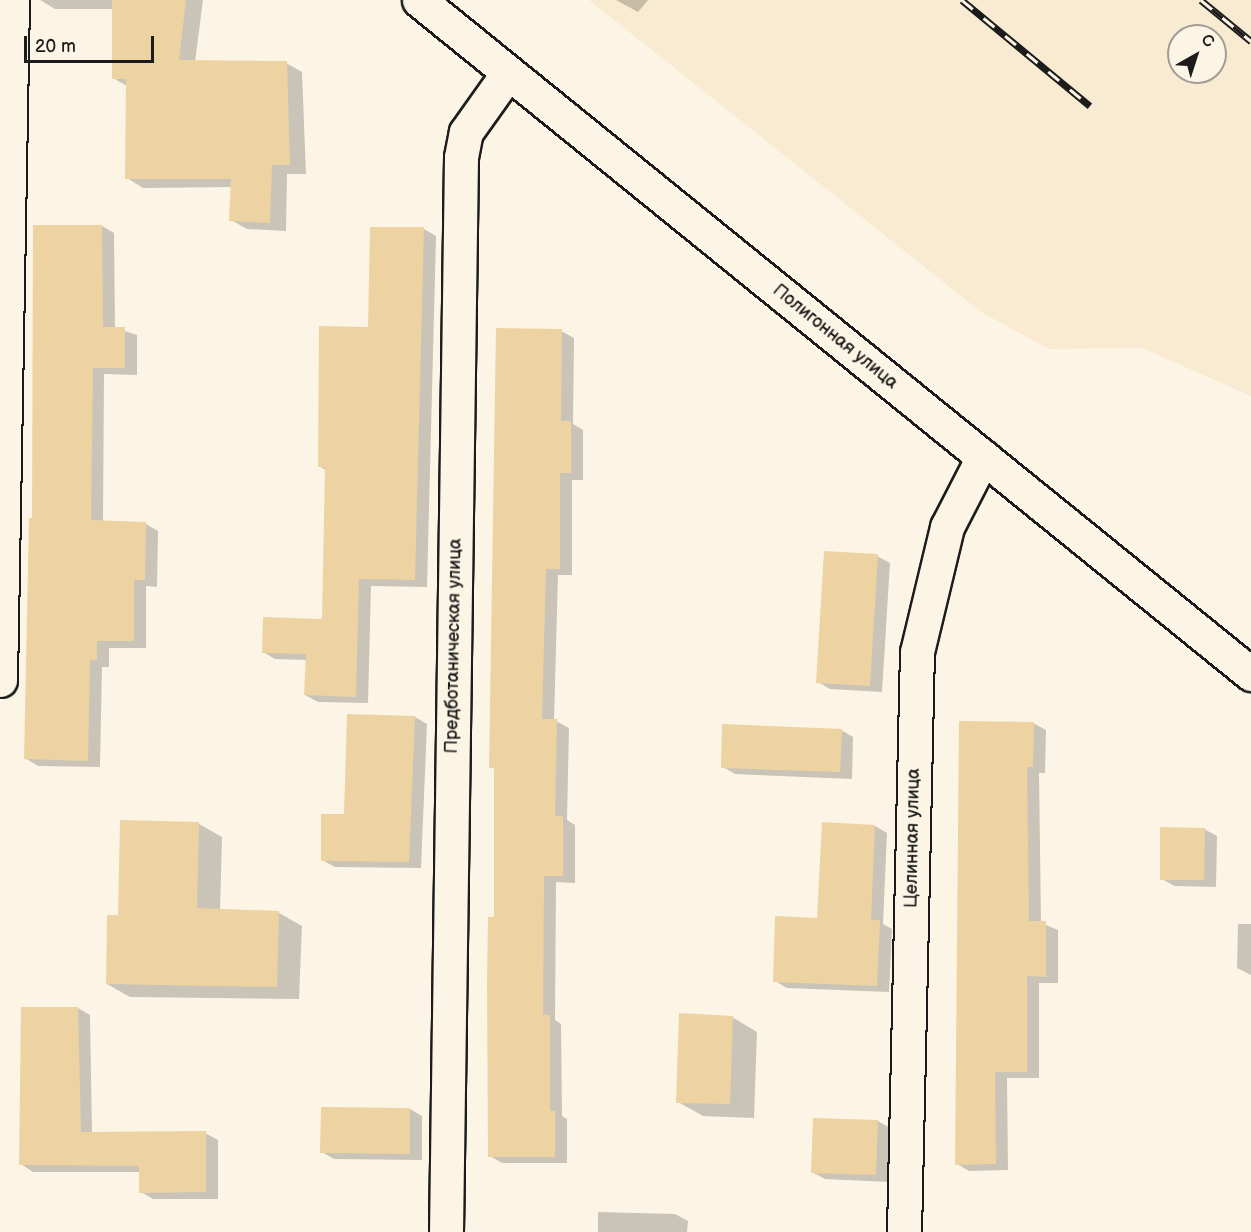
<!DOCTYPE html>
<html>
<head>
<meta charset="utf-8">
<style>
	body { margin:0 }
	#map { position:relative; width:1251px; height:1232px; overflow:hidden; background:#fcf5e5; font-family:"Balsamiq Sans",sans-serif }
	div>[style] { position:absolute }
	.built>* { inset:0; background:#f8ebd1 }
	.shadow>* { inset:0; background:#0003 }
	.building>* { inset:0; background:#edd3a2 }
	.roads { filter:drop-shadow(2px 0 #1c1c1c) drop-shadow(-2px 0 #1c1c1c) drop-shadow(0 2px #1c1c1c) drop-shadow(0 -2px #1c1c1c) }
	.minor>* { height:33px; margin:-16.5px; padding:0 16.5px; transform-origin:16.5px; border-radius:16.5px; background:#fcf5e5 }
	.rail>* { height:7px; margin-top:-3.5px; transform-origin:0; background:repeating-linear-gradient(90deg,#fcf5e5 0 14px,#1c1c1c 0 28px); box-sizing:border-box; border-block:2px solid #1c1c1c }
	span { translate:-50% -50%; white-space:nowrap; text-align:center; line-height:1.15; -webkit-text-stroke:5px #fcf5e5; paint-order:stroke }
	.street-label { font-size:18px; color:#1c1c1c }
	.north { position:absolute; left:1167px; top:24px; width:60px; height:60px; box-sizing:border-box; background:#fcf5e5; border:2px solid #a29e95; border-radius:50%; rotate:39deg; font-size:16px; font-weight:700; line-height:24px; text-align:center; color:#1c1c1c }
	.north::after { content:''; display:block; margin:auto; width:21px; height:27px; background:#1c1c1c; clip-path:polygon(50% 0,100% 100%,50% 72%,0 100%) }
	.scale { position:absolute; left:24px; top:36px; width:130px; height:27px; box-sizing:border-box; border:3px solid #1c1c1c; border-top:0; padding-left:8px; font-size:18px; line-height:21px; white-space:nowrap; color:#1c1c1c; -webkit-text-stroke:4px #fcf5e5; paint-order:stroke }
</style>
</head>
<body>
<div id="map">
	<div class="built">
		<i style="clip-path:polygon(evenodd,589px 0,1251px 0,1251px 396px,1142px 348px,1049px 349px,981px 312px,589px 0,1179px 36px,1215px 36px,1215px 72px,1179px 72px,1179px 36px)"></i>
	</div>
	<div class="shadow">
		<i style="clip-path:polygon(40px 0,203px 0,195px 62px,286px 63px,302px 72px,306px 174px,287px 174px,286px 231px,247px 229px,231px 220px,232px 187px,143px 188px,127px 178px,127px 86px,113px 78px,114px 9px,55px 9px)"></i>
		<i style="clip-path:polygon(616px 0,648px 0,638px 12px)"></i>
		<i style="clip-path:polygon(102px 226px,114px 233px,115px 328px,137px 335px,137px 375px,104px 374px,103px 522px,146px 524px,158px 531px,157px 587px,146px 586px,146px 648px,109px 648px,109px 667px,102px 667px,100px 767px,38px 766px,25px 758px,34px 520px)"></i>
		<i style="clip-path:polygon(424px 229px,436px 236px,427px 587px,371px 586px,368px 703px,318px 702px,305px 695px,307px 660px,275px 659px,263px 652px,324px 621px,326px 470px,319px 466px,370px 328px)"></i>
		<i style="clip-path:polygon(561px 331px,574px 338px,573px 424px,583px 430px,583px 480px,572px 480px,572px 575px,558px 575px,554px 720px,569px 728px,567px 820px,575px 825px,575px 883px,556px 882px,555px 1020px,561px 1024px,562px 1116px,567px 1119px,567px 1163px,502px 1163px,490px 1156px,495px 918px,495px 769px,491px 767px)"></i>
		<i style="clip-path:polygon(877px 556px,890px 563px,882px 692px,830px 689px,818px 682px)"></i>
		<i style="clip-path:polygon(415px 717px,427px 724px,421px 868px,335px 867px,322px 860px,346px 816px)"></i>
		<i style="clip-path:polygon(1033px 723px,1046px 730px,1045px 773px,1039px 773px,1041px 923px,1058px 930px,1058px 983px,1039px 983px,1039px 1078px,1007px 1078px,1008px 1170px,969px 1171px,957px 1164px)"></i>
		<i style="clip-path:polygon(841px 730px,853px 737px,852px 779px,735px 774px,723px 767px)"></i>
		<i style="clip-path:polygon(199px 824px,222px 837px,220px 911px,279px 913px,302px 926px,299px 999px,130px 997px,107px 984px,119px 916px)"></i>
		<i style="clip-path:polygon(875px 826px,887px 833px,883px 924px,892px 929px,889px 992px,787px 988px,775px 981px,818px 919px)"></i>
		<i style="clip-path:polygon(1204px 829px,1217px 836px,1216px 887px,1174px 886px,1162px 879px)"></i>
		<i style="clip-path:polygon(1238px 924px,1251px 924px,1251px 975px,1237px 968px)"></i>
		<i style="clip-path:polygon(78px 1008px,90px 1015px,92px 1133px,205px 1133px,218px 1140px,218px 1199px,153px 1199px,141px 1192px,140px 1172px,33px 1172px,21px 1164px)"></i>
		<i style="clip-path:polygon(732px 1017px,757px 1032px,754px 1118px,703px 1116px,678px 1102px)"></i>
		<i style="clip-path:polygon(410px 1109px,422px 1116px,422px 1160px,334px 1159px,322px 1152px)"></i>
		<i style="clip-path:polygon(878px 1121px,890px 1128px,888px 1182px,825px 1179px,812px 1172px)"></i>
		<i style="clip-path:polygon(598px 1212px,675px 1214px,688px 1221px,687px 1232px,598px 1232px)"></i>
	</div>
	<div class="building">
		<i style="clip-path:polygon(112px 0,186px 0,179px 60px,287px 61px,290px 165px,272px 165px,270px 223px,229px 221px,231px 179px,125px 179px,126px 79px,112px 79px)"></i>
		<i style="clip-path:polygon(33px 225px,102px 225px,103px 327px,125px 327px,125px 368px,93px 368px,91px 520px,146px 522px,145px 580px,134px 580px,134px 641px,97px 641px,97px 660px,90px 660px,88px 761px,24px 759px,29px 518px,32px 518px)"></i>
		<i style="clip-path:polygon(370px 227px,424px 227px,415px 580px,359px 579px,356px 697px,304px 695px,306px 654px,262px 653px,263px 617px,322px 619px,325px 467px,318px 467px,319px 326px,368px 327px)"></i>
		<i style="clip-path:polygon(496px 328px,562px 329px,561px 421px,571px 421px,571px 473px,560px 473px,560px 569px,546px 569px,542px 719px,557px 719px,555px 816px,563px 816px,563px 876px,544px 876px,543px 1015px,550px 1015px,550px 1111px,555px 1111px,555px 1157px,488px 1157px,487px 983px,488px 917px,494px 917px,494px 768px,489px 768px)"></i>
		<i style="clip-path:polygon(824px 551px,878px 554px,870px 686px,816px 683px)"></i>
		<i style="clip-path:polygon(347px 714px,415px 716px,409px 862px,321px 861px,321px 814px,344px 814px)"></i>
		<i style="clip-path:polygon(959px 721px,1034px 722px,1033px 767px,1027px 767px,1029px 921px,1046px 921px,1046px 977px,1027px 976px,1027px 1072px,995px 1072px,996px 1164px,955px 1165px)"></i>
		<i style="clip-path:polygon(722px 724px,842px 729px,840px 772px,721px 768px)"></i>
		<i style="clip-path:polygon(120px 820px,199px 822px,197px 908px,279px 911px,277px 987px,106px 984px,107px 915px,118px 915px)"></i>
		<i style="clip-path:polygon(822px 822px,875px 825px,871px 920px,880px 920px,877px 986px,773px 982px,775px 916px,817px 918px)"></i>
		<i style="clip-path:polygon(1160px 827px,1205px 828px,1204px 880px,1160px 880px)"></i>
		<i style="clip-path:polygon(21px 1007px,78px 1007px,81px 1132px,206px 1131px,206px 1192px,139px 1193px,139px 1166px,19px 1165px)"></i>
		<i style="clip-path:polygon(679px 1013px,733px 1016px,730px 1104px,676px 1103px)"></i>
		<i style="clip-path:polygon(321px 1107px,410px 1108px,410px 1154px,320px 1153px)"></i>
		<i style="clip-path:polygon(813px 1118px,878px 1120px,876px 1175px,811px 1173px)"></i>
	</div>
	<div class="roads">
		<div class="minor">
			<i style="left:419px;top:0;width:1071px;rotate:39.01deg"></i>
			<i style="left:0;top:680px;width:680px;rotate:-88.99deg"></i>
			<i style="left:446px;top:1232px;width:1075px;rotate:-89.2deg"></i>
			<i style="left:461px;top:157px;width:25px;rotate:-79deg"></i>
			<i style="left:466px;top:132px;width:72px;rotate:-54.6deg"></i>
			<i style="left:904px;top:1232px;width:580px;rotate:-88.72deg"></i>
			<i style="left:917px;top:652px;width:129px;rotate:-76.5deg"></i>
			<i style="left:947px;top:527px;width:79px;rotate:-62.8deg"></i>
		</div>
	</div>
	<div class="rail">
		<i style="left:962px;top:0;width:166px;rotate:39.6deg"></i>
		<i style="left:1201px;top:0;width:65px;rotate:39.4deg"></i>
	</div>
	<div class="street-label">
		<span style="left:835px;top:337px;rotate:39deg">Полигонная улица</span>
		<span style="left:454px;top:646px;rotate:-89deg">Предботаническая улица</span>
		<span style="left:913px;top:838px;rotate:-89deg">Целинная улица</span>
	</div>
	<div class="north">С</div>
	<div class="scale">20 m</div>
</div>
</body>
</html>
